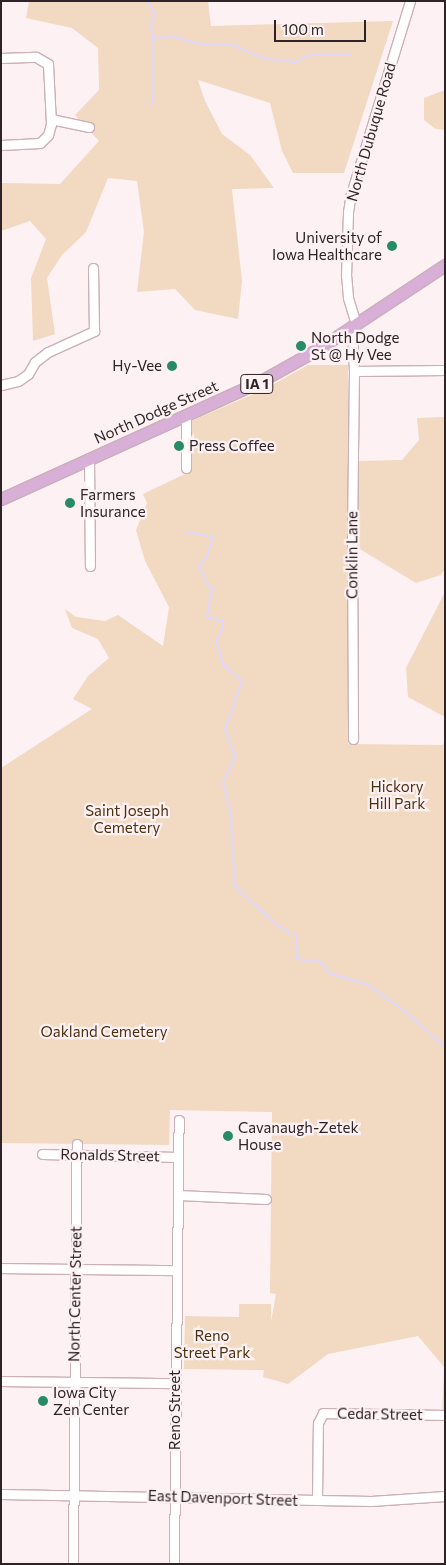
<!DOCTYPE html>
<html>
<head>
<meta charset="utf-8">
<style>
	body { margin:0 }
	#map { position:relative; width:446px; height:1565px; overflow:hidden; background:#fef1f4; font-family:Commissioner,sans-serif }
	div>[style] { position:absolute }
	.green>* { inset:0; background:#f1d9c2 }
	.stream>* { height:2px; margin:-1px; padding:0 1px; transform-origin:1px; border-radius:1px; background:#dfd7fc }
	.roads { filter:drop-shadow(1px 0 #ccafb7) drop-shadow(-1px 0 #ccafb7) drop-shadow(0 1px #ccafb7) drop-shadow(0 -1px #ccafb7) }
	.minor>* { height:9px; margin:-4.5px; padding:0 4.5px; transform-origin:4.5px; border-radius:4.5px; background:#fff }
	.major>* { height:11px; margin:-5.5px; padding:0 5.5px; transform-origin:5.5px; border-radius:5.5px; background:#d7afd7 }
	.dots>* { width:14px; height:14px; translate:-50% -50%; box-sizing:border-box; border:2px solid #fef1f4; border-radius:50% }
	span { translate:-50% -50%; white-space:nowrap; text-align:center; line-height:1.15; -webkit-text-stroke:4.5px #fef1f4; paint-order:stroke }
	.shield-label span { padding:1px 4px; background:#fef1f4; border:1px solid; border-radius:4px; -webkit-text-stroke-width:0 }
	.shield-label { font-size:14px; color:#2e2326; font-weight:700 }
	.street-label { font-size:15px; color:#2e2326 }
	.poi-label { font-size:15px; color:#2e2326 }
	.right { translate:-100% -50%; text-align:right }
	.left { translate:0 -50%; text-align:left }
	.park-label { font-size:15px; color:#4c2f0c }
	.frame { position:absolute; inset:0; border:2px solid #2e2326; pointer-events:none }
	.scale { position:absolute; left:274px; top:20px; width:92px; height:22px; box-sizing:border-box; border:2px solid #2e2326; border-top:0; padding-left:6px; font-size:15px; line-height:18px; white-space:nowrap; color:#2e2326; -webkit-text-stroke:4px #fef1f4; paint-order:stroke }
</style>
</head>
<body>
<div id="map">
	<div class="green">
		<i style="clip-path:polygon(29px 1px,208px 1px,211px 26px,393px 21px,344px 173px,293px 173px,282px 151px,270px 103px,198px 80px,205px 101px,222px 134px,250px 155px,274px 188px,232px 189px,242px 281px,238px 319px,195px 310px,175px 289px,137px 292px,144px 232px,137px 181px,108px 178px,86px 232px,62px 255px,47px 278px,55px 334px,33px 341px,31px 278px,46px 239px,30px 221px,1px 231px,1px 183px,60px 184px,99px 141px,75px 115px,99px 90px,98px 48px,72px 28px,26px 18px)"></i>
		<i style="clip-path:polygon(445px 90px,445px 130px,436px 129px,424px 120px,424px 98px)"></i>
		<i style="clip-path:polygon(308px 365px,348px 365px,348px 744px,443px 745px,445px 737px,445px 1415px,442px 1415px,444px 1367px,418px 1336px,328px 1354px,288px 1384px,263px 1377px,264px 1370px,184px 1369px,185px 1316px,239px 1317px,239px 1304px,271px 1304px,271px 1322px,276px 1294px,270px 1293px,272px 1112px,170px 1110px,169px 1145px,1px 1143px,1px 768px,92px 709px,73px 699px,88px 676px,109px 658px,98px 639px,72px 628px,65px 609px,76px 617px,105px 621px,118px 615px,163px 646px,169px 607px,145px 561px,136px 530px,147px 503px,143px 494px,189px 472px,189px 422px,263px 390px)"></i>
		<i style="clip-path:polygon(445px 417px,445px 569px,441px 575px,416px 583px,358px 548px,358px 461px,402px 460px,419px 440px,417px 418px)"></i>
		<i style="clip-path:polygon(445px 592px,445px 717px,408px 697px,406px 668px)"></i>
	</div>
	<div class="stream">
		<i style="left:147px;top:1px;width:14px;rotate:56deg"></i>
		<i style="left:155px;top:13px;width:14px;rotate:107deg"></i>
		<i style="left:151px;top:26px;width:12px;rotate:81deg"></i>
		<i style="left:153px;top:38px;width:67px;rotate:90deg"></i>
		<i style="left:153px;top:38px;width:21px;rotate:-3deg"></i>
		<i style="left:174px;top:37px;width:30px;rotate:15deg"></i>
		<i style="left:203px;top:45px;width:30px"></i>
		<i style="left:233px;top:45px;width:32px;rotate:24deg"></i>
		<i style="left:262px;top:58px;width:33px;rotate:7deg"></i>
		<i style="left:295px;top:62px;width:17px;rotate:-25deg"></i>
		<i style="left:310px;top:55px;width:41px"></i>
		<i style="left:187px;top:532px;width:26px;rotate:11deg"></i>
		<i style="left:213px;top:537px;width:21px;rotate:107deg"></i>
		<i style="left:207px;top:557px;width:11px;rotate:139deg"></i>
		<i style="left:199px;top:564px;width:18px;rotate:71deg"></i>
		<i style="left:205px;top:581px;width:11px;rotate:49deg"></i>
		<i style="left:212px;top:589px;width:28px;rotate:100deg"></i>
		<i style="left:207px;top:617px;width:16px;rotate:15deg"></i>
		<i style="left:222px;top:621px;width:8px;rotate:90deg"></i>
		<i style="left:222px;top:629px;width:13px;rotate:117deg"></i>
		<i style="left:216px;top:641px;width:24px;rotate:73deg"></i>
		<i style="left:223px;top:664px;width:25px;rotate:42deg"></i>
		<i style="left:242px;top:681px;width:51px;rotate:109.5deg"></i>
		<i style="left:225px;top:729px;width:30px;rotate:70deg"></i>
		<i style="left:235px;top:757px;width:29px;rotate:115deg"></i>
		<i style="left:223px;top:783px;width:28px;rotate:75deg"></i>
		<i style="left:230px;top:810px;width:76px;rotate:86.2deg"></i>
		<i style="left:235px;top:886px;width:57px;rotate:42.9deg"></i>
		<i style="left:277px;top:925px;width:22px;rotate:30deg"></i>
		<i style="left:296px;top:936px;width:23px;rotate:88deg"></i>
		<i style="left:297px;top:959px;width:25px;rotate:7deg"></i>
		<i style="left:322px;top:962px;width:13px;rotate:58deg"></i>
		<i style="left:329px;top:973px;width:41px;rotate:17.1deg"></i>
		<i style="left:368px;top:985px;width:47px;rotate:35.4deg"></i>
		<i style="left:406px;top:1012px;width:52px;rotate:41.9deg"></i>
	</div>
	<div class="roads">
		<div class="minor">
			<i style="left:1px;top:58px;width:35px;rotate:-2deg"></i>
			<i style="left:36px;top:57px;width:14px;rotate:30deg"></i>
			<i style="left:48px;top:64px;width:60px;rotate:87.1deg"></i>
			<i style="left:51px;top:124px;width:11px;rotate:105deg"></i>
			<i style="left:48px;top:135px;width:11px;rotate:135deg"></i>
			<i style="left:40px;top:143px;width:39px;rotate:177deg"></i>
			<i style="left:51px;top:119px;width:39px;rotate:12deg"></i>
			<i style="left:356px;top:324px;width:28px;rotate:-107deg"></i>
			<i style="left:348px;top:297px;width:21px;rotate:-95deg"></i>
			<i style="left:346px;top:276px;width:64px;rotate:-88.2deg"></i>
			<i style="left:348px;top:212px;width:18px;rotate:-81deg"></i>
			<i style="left:351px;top:194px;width:202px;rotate:-73deg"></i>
			<i style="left:352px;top:327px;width:44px;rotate:87.4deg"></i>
			<i style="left:354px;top:371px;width:163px;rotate:90.7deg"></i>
			<i style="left:352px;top:534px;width:205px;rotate:89.7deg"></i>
			<i style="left:354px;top:371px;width:91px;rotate:-0.6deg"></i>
			<i style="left:1px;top:385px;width:17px;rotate:-13deg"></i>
			<i style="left:18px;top:381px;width:12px;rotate:-35deg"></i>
			<i style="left:28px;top:374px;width:14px;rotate:-60deg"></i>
			<i style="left:35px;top:362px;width:16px;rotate:-38deg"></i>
			<i style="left:48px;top:352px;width:51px;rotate:-24.5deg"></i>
			<i style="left:94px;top:331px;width:63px;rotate:-90.9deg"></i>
			<i style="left:186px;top:416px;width:52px;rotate:90deg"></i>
			<i style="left:89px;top:458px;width:108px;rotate:89.5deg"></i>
			<i style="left:42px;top:1154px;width:136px;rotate:1.3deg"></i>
			<i style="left:178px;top:1195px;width:88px;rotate:2.6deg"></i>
			<i style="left:1px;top:1268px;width:176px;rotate:0.7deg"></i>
			<i style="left:1px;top:1381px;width:175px;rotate:0.7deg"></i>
			<i style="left:1px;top:1494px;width:370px;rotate:1.1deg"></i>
			<i style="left:371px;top:1501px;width:74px;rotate:-3.9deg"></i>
			<i style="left:317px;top:1500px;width:77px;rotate:-89.3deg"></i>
			<i style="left:318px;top:1423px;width:11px;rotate:-63deg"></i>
			<i style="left:323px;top:1413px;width:122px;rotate:0.9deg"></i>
			<i style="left:73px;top:1564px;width:420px;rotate:-89.5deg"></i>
			<i style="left:174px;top:1564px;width:444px;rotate:-89.4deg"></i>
		</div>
		<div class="major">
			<i style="left:1px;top:499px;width:283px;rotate:-24.4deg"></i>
			<i style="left:259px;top:382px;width:68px;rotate:-29.2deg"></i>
			<i style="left:318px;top:349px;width:152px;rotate:-33.5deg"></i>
		</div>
	</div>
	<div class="dots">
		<i style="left:392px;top:246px;background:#268b66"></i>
		<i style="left:301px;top:346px;background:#268b66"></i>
		<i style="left:172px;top:366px;background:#268b66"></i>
		<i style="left:179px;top:446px;background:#268b66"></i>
		<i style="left:70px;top:503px;background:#268b66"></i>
		<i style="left:228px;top:1136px;background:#268b66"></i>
		<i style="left:43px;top:1401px;background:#268b66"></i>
	</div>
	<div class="shield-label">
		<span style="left:257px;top:384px">IA 1</span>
	</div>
	<div class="street-label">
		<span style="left:371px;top:132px;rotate:-74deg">North Dubuque Road</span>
		<span style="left:156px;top:412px;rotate:-24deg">North Dodge Street</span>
		<span style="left:352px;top:555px;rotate:-90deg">Conklin Lane</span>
		<span style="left:110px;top:1155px;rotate:1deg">Ronalds Street</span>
		<span style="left:75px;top:1294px;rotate:-89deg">North Center Street</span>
		<span style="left:175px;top:1410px;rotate:-90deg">Reno Street</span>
		<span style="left:380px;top:1414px;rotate:1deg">Cedar Street</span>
		<span style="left:223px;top:1498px;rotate:2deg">East Davenport Street</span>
	</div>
	<div class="poi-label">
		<span class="right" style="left:382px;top:246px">University of<br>Iowa Healthcare</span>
		<span class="left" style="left:311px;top:346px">North Dodge<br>St @ Hy Vee</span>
		<span class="right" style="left:162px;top:366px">Hy-Vee</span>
		<span class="left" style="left:189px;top:446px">Press Coffee</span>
		<span class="left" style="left:80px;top:503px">Farmers<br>Insurance</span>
		<span class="left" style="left:238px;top:1136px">Cavanaugh-Zetek<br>House</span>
		<span class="left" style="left:53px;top:1401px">Iowa City<br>Zen Center</span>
	</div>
	<div class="park-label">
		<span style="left:397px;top:795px">Hickory<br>Hill Park</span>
		<span style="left:127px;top:819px">Saint Joseph<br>Cemetery</span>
		<span style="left:104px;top:1032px">Oakland Cemetery</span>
		<span style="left:212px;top:1344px">Reno<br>Street Park</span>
	</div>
	<div class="frame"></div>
	<div class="scale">100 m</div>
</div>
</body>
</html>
